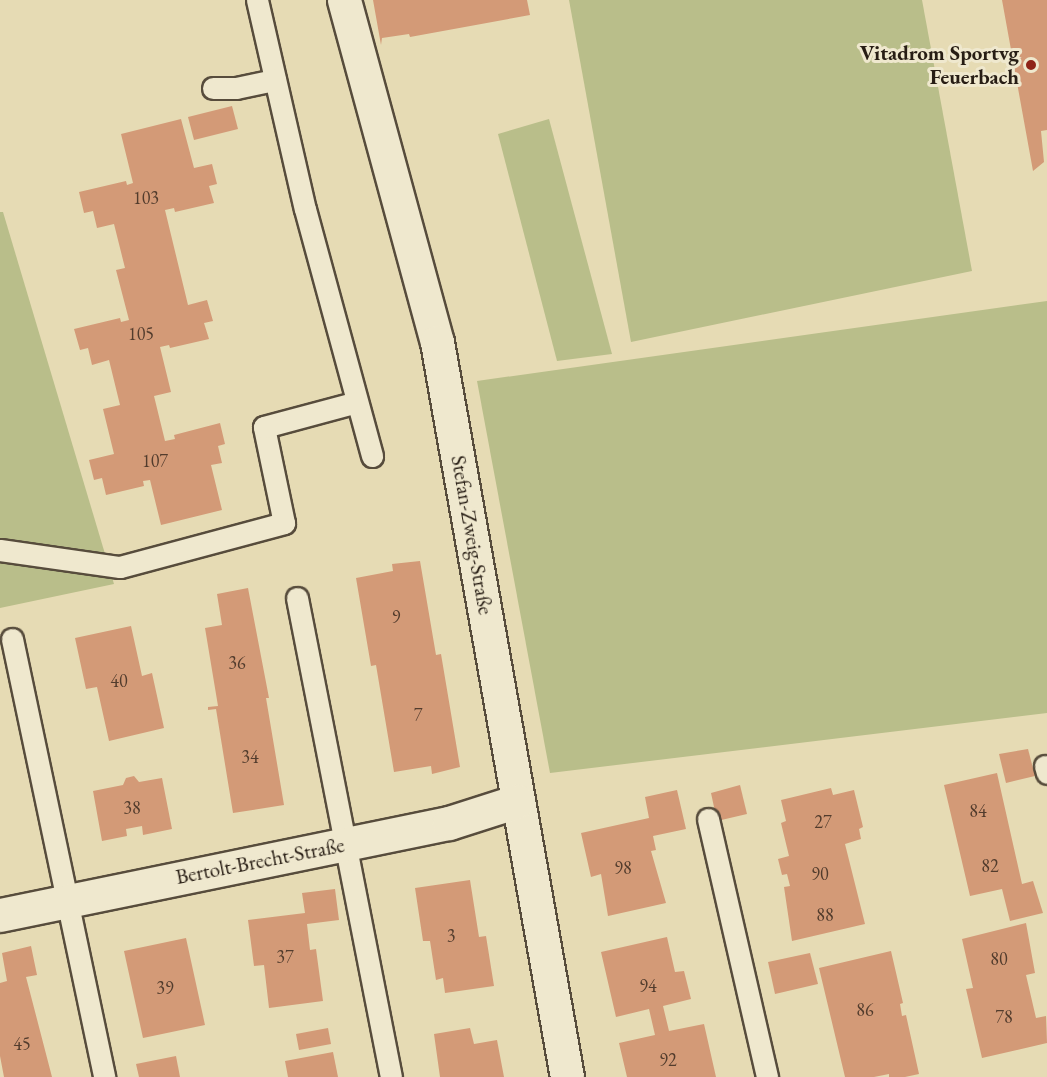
<!DOCTYPE html>
<html>
<head>
<meta charset="utf-8">
<style>
	body { margin:0 }
	#map { position:relative; width:1047px; height:1077px; overflow:hidden; background:#e6dbb4; font-family:"EB Garamond",serif }
	div>[style] { position:absolute }
	.green>* { inset:0; background:#b9be8a }
	.building>* { inset:0; background:#d39a77 }
	.roads { filter:drop-shadow(2px 0 #574c3c) drop-shadow(-2px 0 #574c3c) drop-shadow(0 2px #574c3c) drop-shadow(0 -2px #574c3c) }
	.service>* { height:21px; margin:-10.5px; padding:0 10.5px; transform-origin:10.5px; border-radius:10.5px; background:#efe8ce }
	.minor>* { height:33px; margin:-16.5px; padding:0 16.5px; transform-origin:16.5px; border-radius:16.5px; background:#efe8ce }
	.dots>* { width:16px; height:16px; translate:-50% -50%; box-sizing:border-box; border:3px solid #efe8ce; border-radius:50% }
	span { translate:-50% -50%; white-space:nowrap; text-align:center; line-height:1.15; -webkit-text-stroke:6px #efe8ce; paint-order:stroke }
	.number-label { font-size:18px; color:#523c2d }
	.number-label span { -webkit-text-stroke-width:0 }
	.poi-label { font-size:21px; color:#271d14; font-weight:700 }
	.right { translate:-100% -50%; text-align:right }
	.street-label { font-size:21px; color:#271d14 }
</style>
</head>
<body>
<div id="map">
	<div class="green">
		<i style="clip-path:polygon(569px 0,922px 0,972px 271px,631px 342px)"></i>
		<i style="clip-path:polygon(549px 119px,612px 354px,557px 361px,498px 134px)"></i>
		<i style="clip-path:polygon(0 212px,3px 212px,114px 584px,0 608px)"></i>
		<i style="clip-path:polygon(1047px 301px,1047px 713px,550px 773px,477px 381px)"></i>
	</div>
	<div class="building">
		<i style="clip-path:polygon(373px 0,527px 0,530px 15px,410px 37px,409px 34px,382px 38px,381px 45px)"></i>
		<i style="clip-path:polygon(1002px 0,1047px 0,1047px 130px,1041px 131px,1044px 162px,1033px 171px)"></i>
		<i style="clip-path:polygon(232px 106px,238px 129px,194px 140px,188px 117px)"></i>
		<i style="clip-path:polygon(181px 119px,194px 168px,212px 164px,217px 184px,209px 186px,214px 203px,175px 212px,174px 208px,165px 210px,188px 305px,207px 300px,213px 321px,204px 323px,209px 339px,170px 348px,169px 345px,160px 347px,171px 392px,154px 396px,165px 441px,175px 439px,174px 435px,220px 423px,225px 444px,218px 446px,222px 463px,211px 465px,222px 510px,161px 525px,150px 480px,143px 481px,144px 486px,106px 495px,102px 478px,94px 480px,89px 460px,114px 454px,103px 409px,120px 405px,109px 360px,92px 365px,88px 348px,80px 350px,74px 329px,120px 318px,121px 322px,129px 320px,116px 270px,125px 268px,114px 224px,97px 228px,93px 211px,84px 213px,79px 192px,126px 181px,127px 185px,133px 183px,121px 134px)"></i>
		<i style="clip-path:polygon(420px 561px,436px 655px,441px 654px,460px 767px,432px 774px,431px 766px,394px 772px,376px 665px,371px 666px,356px 578px,393px 571px,392px 564px)"></i>
		<i style="clip-path:polygon(248px 588px,269px 698px,266px 698px,284px 805px,233px 813px,216px 709px,208px 710px,208px 707px,218px 706px,205px 628px,222px 625px,217px 594px)"></i>
		<i style="clip-path:polygon(131px 626px,142px 676px,152px 673px,164px 728px,109px 741px,97px 687px,86px 689px,75px 638px)"></i>
		<i style="clip-path:polygon(1028px 749px,1035px 776px,1006px 783px,999px 754px)"></i>
		<i style="clip-path:polygon(997px 773px,1022px 884px,1033px 881px,1043px 913px,1010px 921px,1002px 889px,970px 896px,944px 785px)"></i>
		<i style="clip-path:polygon(134px 776px,139px 782px,162px 778px,172px 829px,143px 835px,142px 826px,126px 829px,127px 836px,102px 841px,93px 791px,123px 785px,126px 778px)"></i>
		<i style="clip-path:polygon(740px 785px,747px 814px,717px 821px,711px 793px)"></i>
		<i style="clip-path:polygon(831px 788px,833px 795px,854px 790px,863px 827px,859px 829px,861px 839px,845px 844px,865px 924px,792px 941px,784px 887px,790px 886px,787px 874px,782px 875px,778px 859px,789px 856px,781px 823px,786px 821px,781px 800px)"></i>
		<i style="clip-path:polygon(677px 790px,686px 829px,653px 836px,656px 850px,651px 851px,666px 903px,608px 916px,601px 874px,591px 877px,581px 833px,649px 818px,645px 797px)"></i>
		<i style="clip-path:polygon(470px 880px,479px 937px,486px 936px,494px 986px,445px 993px,443px 978px,436px 980px,430px 941px,423px 941px,415px 888px)"></i>
		<i style="clip-path:polygon(335px 889px,339px 920px,307px 924px,310px 950px,316px 949px,323px 1001px,269px 1008px,264px 965px,254px 966px,248px 920px,305px 913px,302px 893px)"></i>
		<i style="clip-path:polygon(1026px 923px,1035px 973px,1026px 975px,1036px 1018px,1046px 1016px,1047px 1043px,982px 1058px,966px 989px,973px 988px,962px 939px)"></i>
		<i style="clip-path:polygon(667px 937px,675px 972px,684px 971px,691px 999px,663px 1006px,669px 1031px,704px 1024px,716px 1077px,627px 1077px,619px 1043px,655px 1035px,649px 1009px,616px 1017px,601px 952px)"></i>
		<i style="clip-path:polygon(186px 938px,205px 1025px,143px 1038px,124px 951px)"></i>
		<i style="clip-path:polygon(31px 946px,37px 975px,26px 977px,52px 1077px,4px 1077px,0 1056px,0 983px,7px 981px,2px 953px)"></i>
		<i style="clip-path:polygon(891px 951px,903px 1003px,900px 1004px,902px 1016px,906px 1015px,919px 1074px,905px 1077px,889px 1077px,889px 1074px,874px 1077px,845px 1077px,819px 968px)"></i>
		<i style="clip-path:polygon(810px 953px,818px 984px,775px 994px,768px 962px)"></i>
		<i style="clip-path:polygon(328px 1028px,331px 1044px,299px 1050px,296px 1034px)"></i>
		<i style="clip-path:polygon(470px 1028px,474px 1044px,497px 1040px,504px 1077px,440px 1077px,434px 1034px)"></i>
		<i style="clip-path:polygon(333px 1052px,338px 1077px,288px 1077px,285px 1061px)"></i>
		<i style="clip-path:polygon(176px 1056px,180px 1077px,139px 1077px,136px 1064px)"></i>
	</div>
	<div class="roads">
		<div class="service">
			<i style="left:257px;top:0;width:214px;rotate:77.1deg"></i>
			<i style="left:305px;top:209px;width:256px;rotate:74.8deg"></i>
			<i style="left:213px;top:88px;width:23px"></i>
			<i style="left:236px;top:88px;width:40px;rotate:-12deg"></i>
			<i style="left:0;top:550px;width:121px;rotate:8.1deg"></i>
			<i style="left:120px;top:567px;width:170px;rotate:-15deg"></i>
			<i style="left:284px;top:523px;width:98px;rotate:-101.8deg"></i>
			<i style="left:264px;top:427px;width:96px;rotate:-15deg"></i>
			<i style="left:297px;top:598px;width:488px;rotate:78.9deg"></i>
			<i style="left:12px;top:639px;width:448px;rotate:78.1deg"></i>
			<i style="left:1045px;top:766px;width:7px;rotate:74deg"></i>
			<i style="left:708px;top:819px;width:265px;rotate:77.1deg"></i>
		</div>
		<div class="minor">
			<i style="left:344px;top:0;width:354px;rotate:74.8deg"></i>
			<i style="left:437px;top:342px;width:746px;rotate:79.97deg"></i>
			<i style="left:0;top:915px;width:458px;rotate:-11.6deg"></i>
			<i style="left:449px;top:823px;width:72px;rotate:-17.7deg"></i>
		</div>
	</div>
	<div class="dots">
		<i style="left:1031px;top:65px;background:#8f2418"></i>
	</div>
	<div class="number-label">
		<span style="left:146px;top:198px">103</span>
		<span style="left:141px;top:334px">105</span>
		<span style="left:155px;top:461px">107</span>
		<span style="left:396px;top:617px">9</span>
		<span style="left:237px;top:663px">36</span>
		<span style="left:119px;top:681px">40</span>
		<span style="left:418px;top:715px">7</span>
		<span style="left:250px;top:757px">34</span>
		<span style="left:132px;top:808px">38</span>
		<span style="left:978px;top:811px">84</span>
		<span style="left:823px;top:822px">27</span>
		<span style="left:990px;top:866px">82</span>
		<span style="left:623px;top:868px">98</span>
		<span style="left:820px;top:874px">90</span>
		<span style="left:825px;top:915px">88</span>
		<span style="left:451px;top:936px">3</span>
		<span style="left:285px;top:957px">37</span>
		<span style="left:999px;top:959px">80</span>
		<span style="left:648px;top:986px">94</span>
		<span style="left:165px;top:988px">39</span>
		<span style="left:865px;top:1010px">86</span>
		<span style="left:1004px;top:1017px">78</span>
		<span style="left:22px;top:1044px">45</span>
		<span style="left:668px;top:1060px">92</span>
	</div>
	<div class="poi-label">
		<span class="right" style="left:1019px;top:65px">Vitadrom Sportvg<br>Feuerbach</span>
	</div>
	<div class="street-label">
		<span style="left:472px;top:535px;rotate:80deg">Stefan-Zweig-Straße</span>
		<span style="left:260px;top:861px;rotate:-11deg">Bertolt-Brecht-Straße</span>
	</div>
</div>
</body>
</html>
